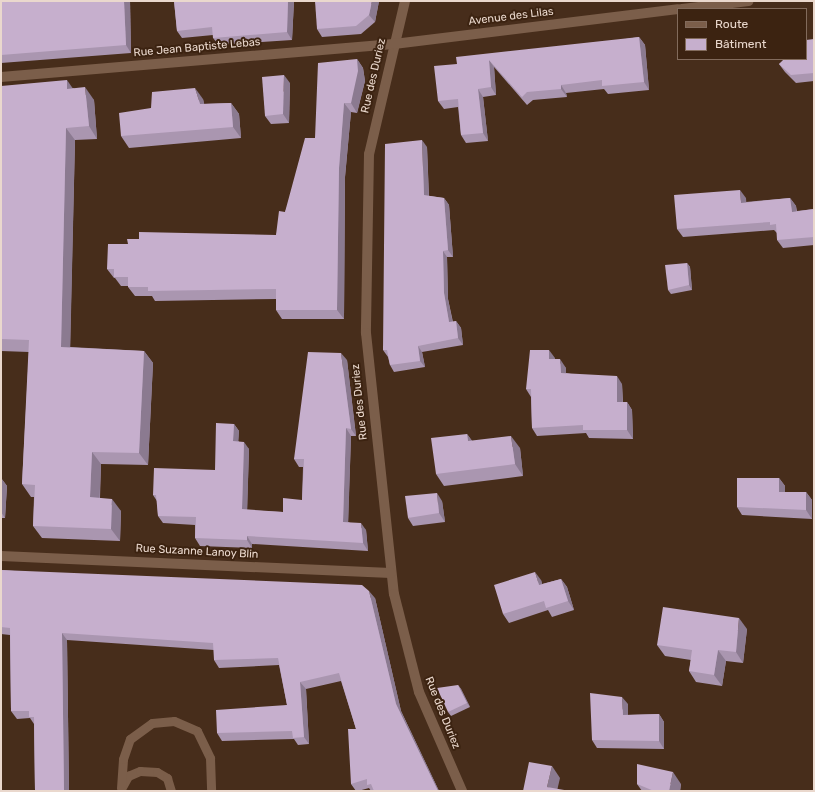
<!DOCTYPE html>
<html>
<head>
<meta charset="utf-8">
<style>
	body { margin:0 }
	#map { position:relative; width:815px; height:792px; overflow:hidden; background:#472d1b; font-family:Rubik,sans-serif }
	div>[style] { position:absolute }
	.service>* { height:9px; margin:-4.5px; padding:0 4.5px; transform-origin:4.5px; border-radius:4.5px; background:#7b5e4a }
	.minor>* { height:10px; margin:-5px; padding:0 5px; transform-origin:5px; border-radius:5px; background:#7b5e4a }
	.wall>* { inset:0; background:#aa96b0 }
	.shaded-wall>* { inset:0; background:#8b7a90 }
	.building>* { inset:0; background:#c6afcd }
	span { translate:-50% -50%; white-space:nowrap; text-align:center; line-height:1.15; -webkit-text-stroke:4px #3c2311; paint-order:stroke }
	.street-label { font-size:11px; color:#ead8cd }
	.frame { position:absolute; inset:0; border:2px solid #ead8cd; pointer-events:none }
	.legend { position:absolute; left:677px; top:8px; width:130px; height:52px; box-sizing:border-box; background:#3c2311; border:1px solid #826b5c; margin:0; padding:5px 7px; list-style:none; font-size:12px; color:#ead8cd }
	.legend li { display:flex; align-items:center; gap:8px; height:20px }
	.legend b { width:20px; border:1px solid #826b5c }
</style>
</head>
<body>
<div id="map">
	<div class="service">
		<i style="left:122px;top:787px;width:13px;rotate:-61deg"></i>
		<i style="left:128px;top:776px;width:13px;rotate:-23deg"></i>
		<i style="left:140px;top:771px;width:17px;rotate:3deg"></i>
		<i style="left:157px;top:772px;width:12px;rotate:31deg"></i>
		<i style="left:167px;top:778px;width:14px;rotate:73deg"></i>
		<i style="left:121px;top:788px;width:29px;rotate:-86deg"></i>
		<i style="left:123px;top:759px;width:21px;rotate:-71deg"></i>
		<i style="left:130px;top:739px;width:27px;rotate:-36deg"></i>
		<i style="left:152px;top:723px;width:22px;rotate:-5deg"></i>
		<i style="left:174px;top:721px;width:25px;rotate:23deg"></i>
		<i style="left:197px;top:731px;width:30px;rotate:64deg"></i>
		<i style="left:210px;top:758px;width:33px;rotate:88deg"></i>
	</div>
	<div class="minor">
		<i style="left:405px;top:1px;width:157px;rotate:103.2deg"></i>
		<i style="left:369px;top:154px;width:179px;rotate:91deg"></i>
		<i style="left:366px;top:333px;width:262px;rotate:83.9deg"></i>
		<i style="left:394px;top:594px;width:101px;rotate:75.7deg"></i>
		<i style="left:419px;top:692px;width:108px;rotate:66.5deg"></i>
		<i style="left:682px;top:9px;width:67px;rotate:-6.8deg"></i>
		<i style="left:1px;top:77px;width:394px;rotate:-4.8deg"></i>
		<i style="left:394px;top:44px;width:286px;rotate:-7deg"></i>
		<i style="left:1px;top:556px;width:390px;rotate:2.5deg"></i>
	</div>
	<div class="wall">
		<i style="clip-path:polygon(1px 1px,130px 1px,131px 53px,1px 63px)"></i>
		<i style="clip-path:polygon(174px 1px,294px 1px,292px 40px,219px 45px,213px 38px,213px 35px,182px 38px,177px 31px)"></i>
		<i style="clip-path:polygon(379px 1px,375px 22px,361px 34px,322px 37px,317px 29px)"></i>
		<i style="clip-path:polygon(639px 37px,645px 45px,649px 90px,608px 94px,604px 89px,566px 93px,567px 97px,533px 100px,527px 105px,494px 67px,496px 95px,483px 97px,488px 141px,466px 143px,461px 135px,458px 107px,444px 109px,438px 101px,457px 64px)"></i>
		<i style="clip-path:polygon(814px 39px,814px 81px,796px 83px,785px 72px,779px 64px)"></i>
		<i style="clip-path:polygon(357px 59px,363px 68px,365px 81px,357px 113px,351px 112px,345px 177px,344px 319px,282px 319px,276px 310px,276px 299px,155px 301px,152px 296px,135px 296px,128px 287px,128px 286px,121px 286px,115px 278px,114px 278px,107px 269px,128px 244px,139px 239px,276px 235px,285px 212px,315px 138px)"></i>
		<i style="clip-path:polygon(290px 83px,289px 123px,271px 124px,265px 116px)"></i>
		<i style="clip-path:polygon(1px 86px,73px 88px,94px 100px,97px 139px,75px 140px,70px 347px,144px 351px,153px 363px,148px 465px,101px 464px,100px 498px,121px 511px,120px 541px,42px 538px,33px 526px,34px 497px,31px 497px,22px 484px,29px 352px,1px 351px)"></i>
		<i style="clip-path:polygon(203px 99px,204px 104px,231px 103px,239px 114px,241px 138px,129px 148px,121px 136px,151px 108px)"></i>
		<i style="clip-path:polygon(427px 147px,429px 196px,444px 198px,449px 205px,453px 257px,447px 257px,448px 299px,453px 322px,456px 321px,461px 328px,463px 345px,422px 352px,425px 367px,394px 372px,390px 365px,388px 357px,383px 350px)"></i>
		<i style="clip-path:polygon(746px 198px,746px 202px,790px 198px,796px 206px,797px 211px,814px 209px,814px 245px,783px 248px,777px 240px,777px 233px,774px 230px,683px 237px,677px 229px)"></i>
		<i style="clip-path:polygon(687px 263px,690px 267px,692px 290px,671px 294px,668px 290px)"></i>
		<i style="clip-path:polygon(555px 358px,555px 359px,566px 368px,566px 373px,622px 384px,623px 402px,627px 402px,632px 410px,633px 439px,589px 438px,586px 433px,537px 436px,532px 428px,531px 397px,526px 389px)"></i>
		<i style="clip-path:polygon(347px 360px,356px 436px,351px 436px,348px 522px,366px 530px,368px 551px,252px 544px,252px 548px,200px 546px,195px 538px,195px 525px,163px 523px,158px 516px,157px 501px,153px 495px,215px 470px,234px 424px,239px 431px,238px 441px,249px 449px,247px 510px,283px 512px,302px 500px,303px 467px,299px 467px,294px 459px)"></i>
		<i style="clip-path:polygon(467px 434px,472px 441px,520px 448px,523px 476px,444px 486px,436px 474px)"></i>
		<i style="clip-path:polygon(1px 478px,7px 486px,5px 518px,1px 518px)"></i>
		<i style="clip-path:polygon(779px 478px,785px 486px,785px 492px,806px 492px,812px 500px,812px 519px,742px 515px,737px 507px)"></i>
		<i style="clip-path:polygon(442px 501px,445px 522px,413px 526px,408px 518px)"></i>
		<i style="clip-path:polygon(1px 570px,375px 598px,401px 711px,439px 791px,371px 791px,369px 788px,358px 791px,356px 791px,351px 784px,356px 729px,341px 681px,306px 689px,309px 744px,298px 745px,294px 739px,222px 741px,217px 733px,287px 705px,279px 665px,219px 668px,214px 660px,214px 650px,67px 640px,69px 791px,35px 791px,34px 724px,30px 718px,17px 719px,11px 711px,10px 635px,1px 634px)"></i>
		<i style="clip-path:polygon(561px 579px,567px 587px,574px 610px,552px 617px,548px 610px,509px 623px,503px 614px,541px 580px,542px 584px)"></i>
		<i style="clip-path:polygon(747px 629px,743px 663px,726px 661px,722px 686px,696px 682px,689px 671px,691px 660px,665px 656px,657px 645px)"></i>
		<i style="clip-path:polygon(458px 685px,461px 689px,470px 707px,451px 716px,448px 712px)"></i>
		<i style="clip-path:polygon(628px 704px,628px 715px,659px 714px,664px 722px,664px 749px,597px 748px,592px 740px)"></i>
		<i style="clip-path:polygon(637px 784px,681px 784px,680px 791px,642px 791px)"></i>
	</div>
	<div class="shaded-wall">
		<i style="clip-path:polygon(124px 1px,130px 1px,131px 53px,126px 45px)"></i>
		<i style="clip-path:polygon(288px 1px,294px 1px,292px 40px,287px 32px)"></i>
		<i style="clip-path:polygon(372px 1px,379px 1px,375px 22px,369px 15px)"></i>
		<i style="clip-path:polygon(639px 37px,645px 45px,649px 90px,644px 82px)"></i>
		<i style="clip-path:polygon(357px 59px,363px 68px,365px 81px,357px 113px,351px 103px)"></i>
		<i style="clip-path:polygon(489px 60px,494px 67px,496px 95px,491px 87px)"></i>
		<i style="clip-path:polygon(284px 75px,290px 83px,289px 123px,283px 114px)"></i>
		<i style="clip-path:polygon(67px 80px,76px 93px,67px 89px)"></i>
		<i style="clip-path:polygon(561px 85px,566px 93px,567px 97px,561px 89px)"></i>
		<i style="clip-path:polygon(85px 87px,94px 100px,97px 139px,89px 126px)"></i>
		<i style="clip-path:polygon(195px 88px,203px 99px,207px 115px,200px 104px)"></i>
		<i style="clip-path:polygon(478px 89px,483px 97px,488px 141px,483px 133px)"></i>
		<i style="clip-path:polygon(231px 103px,239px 114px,241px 138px,233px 127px)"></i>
		<i style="clip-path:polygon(344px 103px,351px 112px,345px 177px,344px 319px,337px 310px,339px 168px)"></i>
		<i style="clip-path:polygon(66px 128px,75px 140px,70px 359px,61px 347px)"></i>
		<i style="clip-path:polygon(422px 140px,427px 147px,429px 202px,424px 195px)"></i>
		<i style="clip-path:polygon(740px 190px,746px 198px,747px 211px,741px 203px)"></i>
		<i style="clip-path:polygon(444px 198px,449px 205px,453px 257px,448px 250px)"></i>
		<i style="clip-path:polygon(790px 198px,796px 206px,797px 220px,792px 212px)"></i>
		<i style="clip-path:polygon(443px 251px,447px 257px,448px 299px,454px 329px,449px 322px,444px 293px)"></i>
		<i style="clip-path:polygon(687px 263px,690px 267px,692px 290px,689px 285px)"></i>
		<i style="clip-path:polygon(456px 321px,461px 328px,463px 345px,458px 338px)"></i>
		<i style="clip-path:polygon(418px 346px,422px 352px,425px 367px,420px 361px)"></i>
		<i style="clip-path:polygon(549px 350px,555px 358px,555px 368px,549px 359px)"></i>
		<i style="clip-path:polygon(144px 351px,153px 363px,148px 465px,139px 453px)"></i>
		<i style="clip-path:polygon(341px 353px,347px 360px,356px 436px,351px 429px)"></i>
		<i style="clip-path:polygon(560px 359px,566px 368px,566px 381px,561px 373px)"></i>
		<i style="clip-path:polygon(617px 376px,622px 384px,623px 410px,617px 402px)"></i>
		<i style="clip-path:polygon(627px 402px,632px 410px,633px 439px,627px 430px)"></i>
		<i style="clip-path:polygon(234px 424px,239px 431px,238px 449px,233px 441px)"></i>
		<i style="clip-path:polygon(346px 428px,351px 436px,348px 529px,343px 522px)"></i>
		<i style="clip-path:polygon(467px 434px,476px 446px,468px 441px)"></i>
		<i style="clip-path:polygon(511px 436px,520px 448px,523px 476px,515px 464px)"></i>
		<i style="clip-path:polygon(244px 442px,249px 449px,247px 517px,242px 509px)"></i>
		<i style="clip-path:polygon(92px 452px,101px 464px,99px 510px,90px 497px)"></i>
		<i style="clip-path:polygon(1px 478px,7px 486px,5px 518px,1px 512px)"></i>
		<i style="clip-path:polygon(779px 478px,785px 486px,785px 500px,779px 492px)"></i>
		<i style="clip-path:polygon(806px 492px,812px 500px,812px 519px,806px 510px)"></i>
		<i style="clip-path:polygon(437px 493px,442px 501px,445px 522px,439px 513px)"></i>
		<i style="clip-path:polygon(112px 499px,121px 511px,120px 541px,111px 529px)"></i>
		<i style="clip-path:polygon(361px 523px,366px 530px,368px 551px,363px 543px)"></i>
		<i style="clip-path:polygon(247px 536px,252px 544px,252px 548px,247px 540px)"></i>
		<i style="clip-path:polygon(535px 572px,541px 580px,545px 594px,539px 585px)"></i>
		<i style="clip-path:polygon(561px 579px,567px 587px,574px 610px,568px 601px)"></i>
		<i style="clip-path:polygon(369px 591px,375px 598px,401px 711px,439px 791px,438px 791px,396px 704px)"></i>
		<i style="clip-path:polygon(739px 618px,747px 629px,743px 663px,736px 652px)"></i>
		<i style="clip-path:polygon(62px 633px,67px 640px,69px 791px,64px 791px)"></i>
		<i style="clip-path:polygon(718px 650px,726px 661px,722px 686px,714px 675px)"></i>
		<i style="clip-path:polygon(300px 682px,306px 689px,309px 744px,304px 737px)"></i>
		<i style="clip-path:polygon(458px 685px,461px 689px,470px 707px,467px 703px)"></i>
		<i style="clip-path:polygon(622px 697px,628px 704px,628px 722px,623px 715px)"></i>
		<i style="clip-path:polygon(659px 714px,664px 722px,664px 749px,659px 741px)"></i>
		<i style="clip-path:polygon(552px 766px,560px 778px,557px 791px,547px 787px)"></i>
		<i style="clip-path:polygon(673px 772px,681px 784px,680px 791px,669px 791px)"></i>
	</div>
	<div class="building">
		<i style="clip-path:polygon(1px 1px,124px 1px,126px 45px,1px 55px)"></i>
		<i style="clip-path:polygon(174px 1px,288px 1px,287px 32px,213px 38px,212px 27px,177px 31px)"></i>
		<i style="clip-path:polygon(315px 1px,372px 1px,369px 15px,356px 26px,317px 29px)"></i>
		<i style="clip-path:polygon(639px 37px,644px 82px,602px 86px,602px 80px,561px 85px,561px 89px,527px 92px,522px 97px,489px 60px,491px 87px,478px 89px,483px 133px,461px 135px,458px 99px,438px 101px,434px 66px,457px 64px,456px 57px)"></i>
		<i style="clip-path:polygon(814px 39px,814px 73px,791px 75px,779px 64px,784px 59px,806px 59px,806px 40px)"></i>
		<i style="clip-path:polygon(357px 59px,358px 71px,351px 103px,344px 103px,339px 168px,337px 310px,276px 310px,276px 289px,148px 291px,148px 287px,128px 287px,128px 277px,114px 277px,114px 269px,107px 269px,108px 244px,128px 244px,127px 239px,139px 239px,139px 232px,276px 235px,279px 211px,285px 212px,305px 138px,315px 138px,318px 63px)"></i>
		<i style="clip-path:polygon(284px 75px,283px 114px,265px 116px,262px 77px)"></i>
		<i style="clip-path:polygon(67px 80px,67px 89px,85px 87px,89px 126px,66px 128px,61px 347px,144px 351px,139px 453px,92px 452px,90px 497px,112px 499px,111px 529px,33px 526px,35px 485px,22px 484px,29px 340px,1px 339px,1px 86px)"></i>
		<i style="clip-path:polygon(195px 88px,200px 104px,231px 103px,233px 127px,121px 136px,119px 113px,151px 108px,152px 92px)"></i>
		<i style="clip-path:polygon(422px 140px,424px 195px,444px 198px,448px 250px,443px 251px,444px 293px,449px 322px,456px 321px,458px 338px,418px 346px,420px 361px,390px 365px,387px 350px,383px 350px,385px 144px)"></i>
		<i style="clip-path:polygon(740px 190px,741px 203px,790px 198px,792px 212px,814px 209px,814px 237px,777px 240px,776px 224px,770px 225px,770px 222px,677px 229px,674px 195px)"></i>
		<i style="clip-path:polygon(687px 263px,689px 285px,668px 290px,665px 265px)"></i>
		<i style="clip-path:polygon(530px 350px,549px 350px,549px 359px,560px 359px,561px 373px,617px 376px,617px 402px,627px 402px,627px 430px,583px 430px,583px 425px,532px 428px,531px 389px,526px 389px)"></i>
		<i style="clip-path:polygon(308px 352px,341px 353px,351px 429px,346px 428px,343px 522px,361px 523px,363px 543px,247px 536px,247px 540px,195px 538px,196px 517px,158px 516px,156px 495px,153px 495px,154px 468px,215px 470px,216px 423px,234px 424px,233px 441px,244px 442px,242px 509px,283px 512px,283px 498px,302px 500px,304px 459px,294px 459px)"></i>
		<i style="clip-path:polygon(467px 434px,468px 441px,511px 436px,515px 464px,436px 474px,431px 438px)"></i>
		<i style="clip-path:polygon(737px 478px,779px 478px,779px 492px,806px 492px,806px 510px,737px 507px)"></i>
		<i style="clip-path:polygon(437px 493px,439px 513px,408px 518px,405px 496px)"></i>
		<i style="clip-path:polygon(1px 570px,362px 585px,369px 591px,396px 704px,438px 791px,374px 791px,371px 784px,367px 785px,367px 779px,351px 784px,348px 729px,356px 729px,339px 673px,300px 682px,304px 737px,293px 738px,292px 731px,217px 733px,216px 710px,287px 705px,278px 658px,214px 660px,213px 643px,62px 633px,64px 791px,35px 791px,34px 717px,29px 717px,29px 711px,11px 711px,10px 628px,1px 627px)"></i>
		<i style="clip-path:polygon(535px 572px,539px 585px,561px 579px,568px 601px,546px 608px,544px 601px,503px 614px,494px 585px)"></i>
		<i style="clip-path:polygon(663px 607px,739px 618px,736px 652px,718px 650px,714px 675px,689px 671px,692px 650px,657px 645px)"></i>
		<i style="clip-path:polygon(458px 685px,467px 703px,448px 712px,437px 688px)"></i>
		<i style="clip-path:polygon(590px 693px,622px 697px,623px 715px,659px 714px,659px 741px,592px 740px)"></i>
		<i style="clip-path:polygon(529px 762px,552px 766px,547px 787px,570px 791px,523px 791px)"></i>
		<i style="clip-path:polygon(637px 764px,673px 772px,669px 791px,654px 791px,637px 784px)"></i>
	</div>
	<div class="street-label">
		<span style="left:511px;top:17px;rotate:-7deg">Avenue des Lilas</span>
		<span style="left:197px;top:48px;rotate:-5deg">Rue Jean Baptiste Lebas</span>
		<span style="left:374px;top:76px;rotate:-77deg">Rue des Duriez</span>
		<span style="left:360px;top:402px;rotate:-96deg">Rue des Duriez</span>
		<span style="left:197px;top:552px;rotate:3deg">Rue Suzanne Lanoy Blin</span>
		<span style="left:442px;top:713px;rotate:68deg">Rue des Duriez</span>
	</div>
	<div class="frame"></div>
	<ul class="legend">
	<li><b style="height:5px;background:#7b5e4a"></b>Route</li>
	<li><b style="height:11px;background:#c6afcd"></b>Bâtiment</li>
	</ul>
</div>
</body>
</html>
